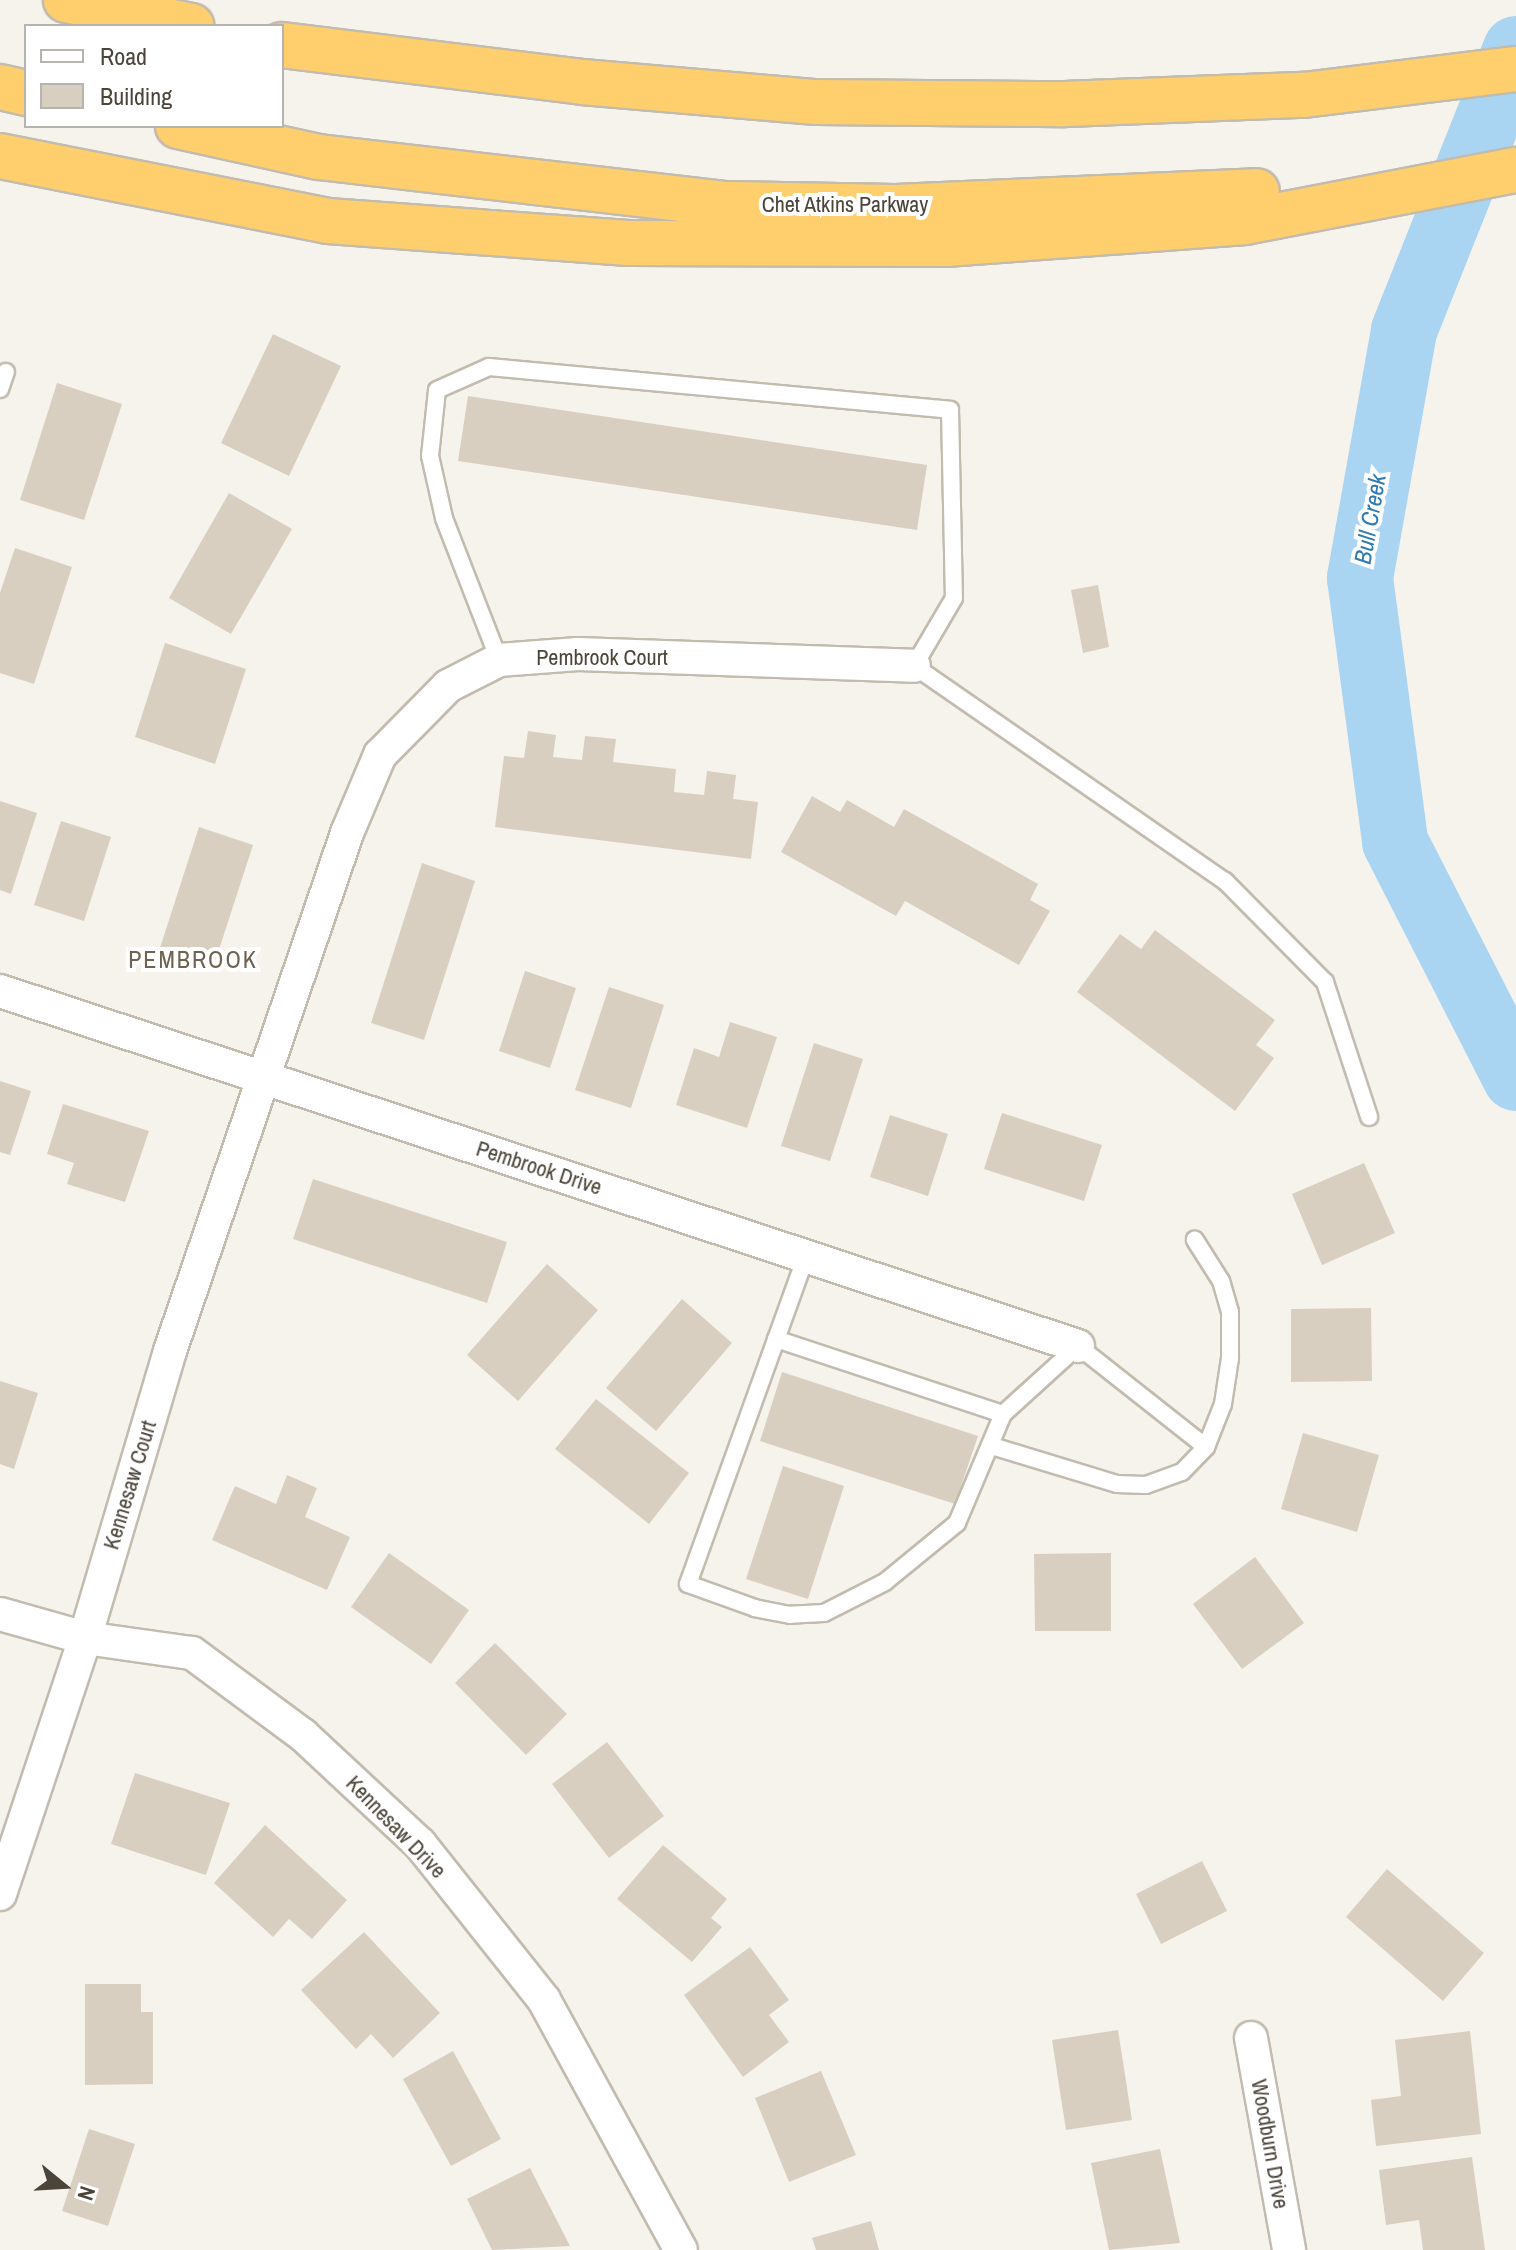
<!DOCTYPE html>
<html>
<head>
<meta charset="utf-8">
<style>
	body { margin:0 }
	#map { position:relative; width:1516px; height:2250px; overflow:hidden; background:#f6f3ec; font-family:"Archivo Narrow",sans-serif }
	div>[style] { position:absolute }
	.river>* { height:66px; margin:-33px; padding:0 33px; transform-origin:33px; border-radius:33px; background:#a9d4f2 }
	.building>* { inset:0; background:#d8cfc1 }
	.roads { filter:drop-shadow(2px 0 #c2bbae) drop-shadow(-2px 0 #c2bbae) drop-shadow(0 2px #c2bbae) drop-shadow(0 -2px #c2bbae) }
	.lane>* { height:16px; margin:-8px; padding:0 8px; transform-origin:8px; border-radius:8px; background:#fff }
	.street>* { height:32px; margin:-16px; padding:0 16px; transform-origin:16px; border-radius:16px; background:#fff }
	.highway>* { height:44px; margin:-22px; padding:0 22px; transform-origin:22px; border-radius:22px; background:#ffcf6e }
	span { translate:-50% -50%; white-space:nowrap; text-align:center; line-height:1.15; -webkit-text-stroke:8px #fff; paint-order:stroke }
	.street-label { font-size:22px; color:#4b4439 }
	.water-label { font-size:24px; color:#2e7ab2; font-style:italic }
	.neighbourhood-label { font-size:24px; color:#6e6250; letter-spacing:2px }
	.legend { position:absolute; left:24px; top:24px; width:260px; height:104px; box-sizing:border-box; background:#fff; border:2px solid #b7b4b0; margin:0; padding:10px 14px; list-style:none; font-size:24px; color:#4b4439 }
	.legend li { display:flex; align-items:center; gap:16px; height:40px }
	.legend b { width:40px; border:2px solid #b7b4b0 }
	.north { position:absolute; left:24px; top:2146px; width:80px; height:80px; -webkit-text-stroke:6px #fff; paint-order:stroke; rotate:108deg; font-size:22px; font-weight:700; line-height:32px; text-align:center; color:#4b4439 }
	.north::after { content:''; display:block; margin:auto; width:28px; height:36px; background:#4b4439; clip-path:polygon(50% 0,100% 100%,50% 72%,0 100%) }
</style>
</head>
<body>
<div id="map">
	<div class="river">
		<i style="left:1516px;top:49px;width:303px;rotate:111.7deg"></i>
		<i style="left:1404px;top:331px;width:251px;rotate:100.1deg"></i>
		<i style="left:1360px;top:578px;width:266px;rotate:82.4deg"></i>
		<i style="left:1395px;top:842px;width:265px;rotate:62.9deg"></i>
	</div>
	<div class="building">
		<i style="clip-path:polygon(273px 334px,341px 366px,289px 476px,221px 443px)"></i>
		<i style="clip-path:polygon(57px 383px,122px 404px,84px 520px,20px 500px)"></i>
		<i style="clip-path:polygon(468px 396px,927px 465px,917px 530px,458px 461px)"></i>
		<i style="clip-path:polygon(229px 493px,292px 529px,231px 634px,169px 598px)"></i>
		<i style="clip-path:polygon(15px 548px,72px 567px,34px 684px,0 673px,0 593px)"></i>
		<i style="clip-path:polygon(1098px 585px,1109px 647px,1083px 653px,1071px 590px)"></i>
		<i style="clip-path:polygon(165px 643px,246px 669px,215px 764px,135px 737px)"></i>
		<i style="clip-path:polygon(528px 731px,556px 735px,553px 757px,582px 760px,585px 736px,616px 739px,613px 762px,676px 769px,674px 792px,704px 795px,707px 771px,736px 775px,733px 799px,758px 802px,751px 859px,495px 827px,504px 756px,524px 758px)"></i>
		<i style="clip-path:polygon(812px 796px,840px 812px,847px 800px,894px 827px,904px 809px,1038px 884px,1030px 900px,1050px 911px,1019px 965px,905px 901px,896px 916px,781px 852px)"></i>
		<i style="clip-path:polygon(0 801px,37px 813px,11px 894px,0 890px)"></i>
		<i style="clip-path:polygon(61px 821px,111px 837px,84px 921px,34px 905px)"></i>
		<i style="clip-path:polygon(199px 827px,253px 845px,213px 968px,159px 951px)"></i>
		<i style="clip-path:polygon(422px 863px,475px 881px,424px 1040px,371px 1023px)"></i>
		<i style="clip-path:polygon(1155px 930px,1275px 1020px,1256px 1045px,1274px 1058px,1235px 1111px,1077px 992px,1120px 934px,1141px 949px)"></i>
		<i style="clip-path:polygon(525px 971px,576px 988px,550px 1068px,499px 1051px)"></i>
		<i style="clip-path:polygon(609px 987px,664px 1005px,631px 1108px,575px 1090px)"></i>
		<i style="clip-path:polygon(730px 1022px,777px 1037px,747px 1128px,676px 1105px,694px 1048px,719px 1057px)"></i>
		<i style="clip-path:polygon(814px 1043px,863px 1059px,830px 1161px,781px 1146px)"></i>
		<i style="clip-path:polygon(0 1081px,31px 1091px,10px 1155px,0 1152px)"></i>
		<i style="clip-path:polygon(63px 1104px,149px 1131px,125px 1202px,67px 1184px,74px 1163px,47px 1154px)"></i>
		<i style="clip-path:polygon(1002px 1113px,1102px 1145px,1084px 1201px,984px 1169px)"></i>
		<i style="clip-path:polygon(890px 1115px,948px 1134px,928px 1196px,870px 1177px)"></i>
		<i style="clip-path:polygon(1364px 1163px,1395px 1233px,1322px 1265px,1292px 1194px)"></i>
		<i style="clip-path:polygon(313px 1179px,507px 1242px,487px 1303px,293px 1239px)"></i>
		<i style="clip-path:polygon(547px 1264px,598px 1310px,518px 1401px,467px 1355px)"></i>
		<i style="clip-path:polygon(682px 1299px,732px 1343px,656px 1431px,606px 1388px)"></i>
		<i style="clip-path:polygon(1371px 1308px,1372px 1381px,1291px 1382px,1291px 1309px)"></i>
		<i style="clip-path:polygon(782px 1372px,978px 1436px,955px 1504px,760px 1441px)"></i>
		<i style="clip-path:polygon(0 1381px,38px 1393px,14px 1469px,0 1464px)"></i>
		<i style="clip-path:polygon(596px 1399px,689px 1473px,649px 1524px,555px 1449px)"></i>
		<i style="clip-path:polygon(1303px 1433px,1379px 1455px,1357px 1532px,1281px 1509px)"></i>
		<i style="clip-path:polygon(783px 1466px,844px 1486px,808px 1599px,746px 1579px)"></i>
		<i style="clip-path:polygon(287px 1475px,317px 1488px,305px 1517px,350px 1537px,327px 1590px,212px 1540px,235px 1486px,276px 1504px)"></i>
		<i style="clip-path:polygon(389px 1553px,469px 1610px,431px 1664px,351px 1607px)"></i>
		<i style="clip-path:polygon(1111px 1553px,1111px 1631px,1035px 1631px,1034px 1554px)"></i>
		<i style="clip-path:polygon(1255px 1557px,1304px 1623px,1242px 1669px,1193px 1604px)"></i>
		<i style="clip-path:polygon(495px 1643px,567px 1714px,526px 1755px,455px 1683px)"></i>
		<i style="clip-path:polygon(607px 1742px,664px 1816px,609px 1858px,552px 1784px)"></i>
		<i style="clip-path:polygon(135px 1773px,230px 1803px,206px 1875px,111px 1844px)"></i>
		<i style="clip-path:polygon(265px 1825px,347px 1900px,312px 1939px,289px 1919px,273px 1937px,214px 1883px)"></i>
		<i style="clip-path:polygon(663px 1845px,727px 1899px,711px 1918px,722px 1927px,692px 1962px,617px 1899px)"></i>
		<i style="clip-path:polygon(1202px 1861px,1227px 1911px,1161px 1944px,1136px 1894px)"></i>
		<i style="clip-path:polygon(1387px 1869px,1484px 1953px,1443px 2001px,1346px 1917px)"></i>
		<i style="clip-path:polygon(364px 1932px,440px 2013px,393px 2058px,371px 2034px,356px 2049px,301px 1990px)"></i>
		<i style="clip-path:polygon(750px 1947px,789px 2000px,769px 2015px,789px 2042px,743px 2077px,684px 1995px)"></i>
		<i style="clip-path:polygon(85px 1984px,141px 1984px,141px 2012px,153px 2012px,153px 2084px,85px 2085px)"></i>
		<i style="clip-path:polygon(1118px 2030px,1132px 2120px,1066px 2130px,1052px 2040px)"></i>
		<i style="clip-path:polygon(1470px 2031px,1481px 2134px,1376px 2146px,1371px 2100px,1401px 2096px,1395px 2040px)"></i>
		<i style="clip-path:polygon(453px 2051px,501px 2139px,451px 2166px,403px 2079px)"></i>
		<i style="clip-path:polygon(821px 2071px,856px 2155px,789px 2182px,755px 2098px)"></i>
		<i style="clip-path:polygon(89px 2129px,135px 2144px,108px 2226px,62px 2211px)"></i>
		<i style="clip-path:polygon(1160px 2149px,1180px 2243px,1109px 2250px,1091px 2163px)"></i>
		<i style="clip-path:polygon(1472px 2157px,1485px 2250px,1423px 2250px,1419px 2220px,1386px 2225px,1379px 2170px)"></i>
		<i style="clip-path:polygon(530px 2168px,570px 2246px,492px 2250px,467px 2199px)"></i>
		<i style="clip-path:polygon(871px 2221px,879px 2250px,816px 2250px,812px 2238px)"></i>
	</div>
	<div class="roads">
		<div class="lane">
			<i style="left:0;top:389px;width:18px;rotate:-71deg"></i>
			<i style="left:499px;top:660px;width:152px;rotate:-111.2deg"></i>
			<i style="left:444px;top:518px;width:64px;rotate:-102.7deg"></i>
			<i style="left:430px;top:456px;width:66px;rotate:-83.9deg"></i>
			<i style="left:437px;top:390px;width:57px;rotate:-23.9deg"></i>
			<i style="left:489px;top:367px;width:463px;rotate:5.3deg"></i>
			<i style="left:950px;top:410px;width:188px;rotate:88.8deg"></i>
			<i style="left:954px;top:598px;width:79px;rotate:120.5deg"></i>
			<i style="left:914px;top:666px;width:378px;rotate:34.7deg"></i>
			<i style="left:1225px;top:881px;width:142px;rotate:45.3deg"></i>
			<i style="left:1325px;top:982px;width:142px;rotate:71.9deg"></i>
			<i style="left:776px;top:1339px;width:239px;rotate:18.3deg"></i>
			<i style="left:1003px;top:1414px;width:118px;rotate:112.9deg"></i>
			<i style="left:957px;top:1523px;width:93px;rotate:140.7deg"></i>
			<i style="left:885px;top:1582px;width:68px;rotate:153.1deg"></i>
			<i style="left:824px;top:1613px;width:34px;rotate:177deg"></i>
			<i style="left:790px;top:1615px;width:36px;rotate:-169deg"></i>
			<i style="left:755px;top:1608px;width:71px;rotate:-160.3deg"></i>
			<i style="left:688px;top:1584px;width:349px;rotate:-70.2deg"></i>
			<i style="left:1003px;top:1414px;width:101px;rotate:-42.2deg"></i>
			<i style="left:1078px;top:1346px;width:163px;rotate:38.3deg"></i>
			<i style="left:992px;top:1446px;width:131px;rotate:16.9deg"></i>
			<i style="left:1117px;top:1484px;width:29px;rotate:2deg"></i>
			<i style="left:1146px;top:1485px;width:38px;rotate:-20deg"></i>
			<i style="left:1182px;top:1472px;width:35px;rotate:-46deg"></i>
			<i style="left:1206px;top:1447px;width:46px;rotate:-68.4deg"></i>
			<i style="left:1223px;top:1404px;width:47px;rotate:-81.3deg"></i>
			<i style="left:1230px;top:1358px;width:46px;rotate:-90deg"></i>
			<i style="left:1230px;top:1312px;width:32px;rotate:-106deg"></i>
			<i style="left:1221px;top:1281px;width:49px;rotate:-122.4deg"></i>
		</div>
		<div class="street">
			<i style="left:0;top:991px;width:1135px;rotate:18.23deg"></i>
			<i style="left:0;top:1614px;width:88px;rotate:15.8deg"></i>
			<i style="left:85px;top:1638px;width:108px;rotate:8deg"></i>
			<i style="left:192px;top:1653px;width:138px;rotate:36.5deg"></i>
			<i style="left:303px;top:1735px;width:160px;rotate:43deg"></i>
			<i style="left:420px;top:1844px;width:199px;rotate:51.5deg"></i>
			<i style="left:544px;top:2000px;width:285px;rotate:61.3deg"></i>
			<i style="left:0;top:1894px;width:270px;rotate:-71.6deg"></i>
			<i style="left:85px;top:1638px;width:299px;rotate:-73.5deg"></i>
			<i style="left:170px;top:1351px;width:547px;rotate:-71.13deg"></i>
			<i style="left:347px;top:833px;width:85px;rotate:-67.1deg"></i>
			<i style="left:380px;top:755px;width:97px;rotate:-45.4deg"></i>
			<i style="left:448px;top:686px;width:57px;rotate:-27deg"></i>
			<i style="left:499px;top:660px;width:79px;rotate:-4.3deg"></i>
			<i style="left:578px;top:654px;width:336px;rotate:2deg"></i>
			<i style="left:1251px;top:2038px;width:215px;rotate:79.8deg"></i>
		</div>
		<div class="highway">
			<i style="left:66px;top:0;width:128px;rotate:11.7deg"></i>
			<i style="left:282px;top:45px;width:302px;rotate:7deg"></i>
			<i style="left:582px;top:82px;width:235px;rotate:4.9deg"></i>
			<i style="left:816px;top:102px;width:249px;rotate:0.5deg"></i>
			<i style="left:1065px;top:104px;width:239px;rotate:-2.2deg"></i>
			<i style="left:1304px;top:95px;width:214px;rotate:-7deg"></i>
			<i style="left:0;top:87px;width:27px;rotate:13deg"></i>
			<i style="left:178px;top:126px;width:144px;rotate:12.4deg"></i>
			<i style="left:319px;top:157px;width:412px;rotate:6.6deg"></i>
			<i style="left:728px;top:204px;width:167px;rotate:1deg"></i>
			<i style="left:895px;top:207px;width:362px;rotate:-2.5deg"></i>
			<i style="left:0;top:156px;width:334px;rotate:11.2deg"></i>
			<i style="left:328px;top:221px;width:301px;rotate:4.2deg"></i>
			<i style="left:628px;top:243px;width:318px;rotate:0.2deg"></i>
			<i style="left:946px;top:244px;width:300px;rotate:-4.2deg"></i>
			<i style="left:1245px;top:222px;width:276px;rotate:-10.9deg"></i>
		</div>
	</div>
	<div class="street-label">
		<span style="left:845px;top:205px">Chet Atkins Parkway</span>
		<span style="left:602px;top:658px">Pembrook Court</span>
		<span style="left:539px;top:1168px;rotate:18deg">Pembrook Drive</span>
		<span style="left:130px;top:1485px;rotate:-73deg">Kennesaw Court</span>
		<span style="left:396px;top:1827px;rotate:46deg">Kennesaw Drive</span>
		<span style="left:1270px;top:2144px;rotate:80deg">Woodburn Drive</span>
	</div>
	<div class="water-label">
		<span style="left:1370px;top:519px;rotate:-80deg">Bull Creek</span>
	</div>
	<div class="neighbourhood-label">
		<span style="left:193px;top:960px">PEMBROOK</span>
	</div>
	<ul class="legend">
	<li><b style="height:10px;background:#fff"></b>Road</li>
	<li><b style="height:22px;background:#d8cfc1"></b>Building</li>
	</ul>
	<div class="north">N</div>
</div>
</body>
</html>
